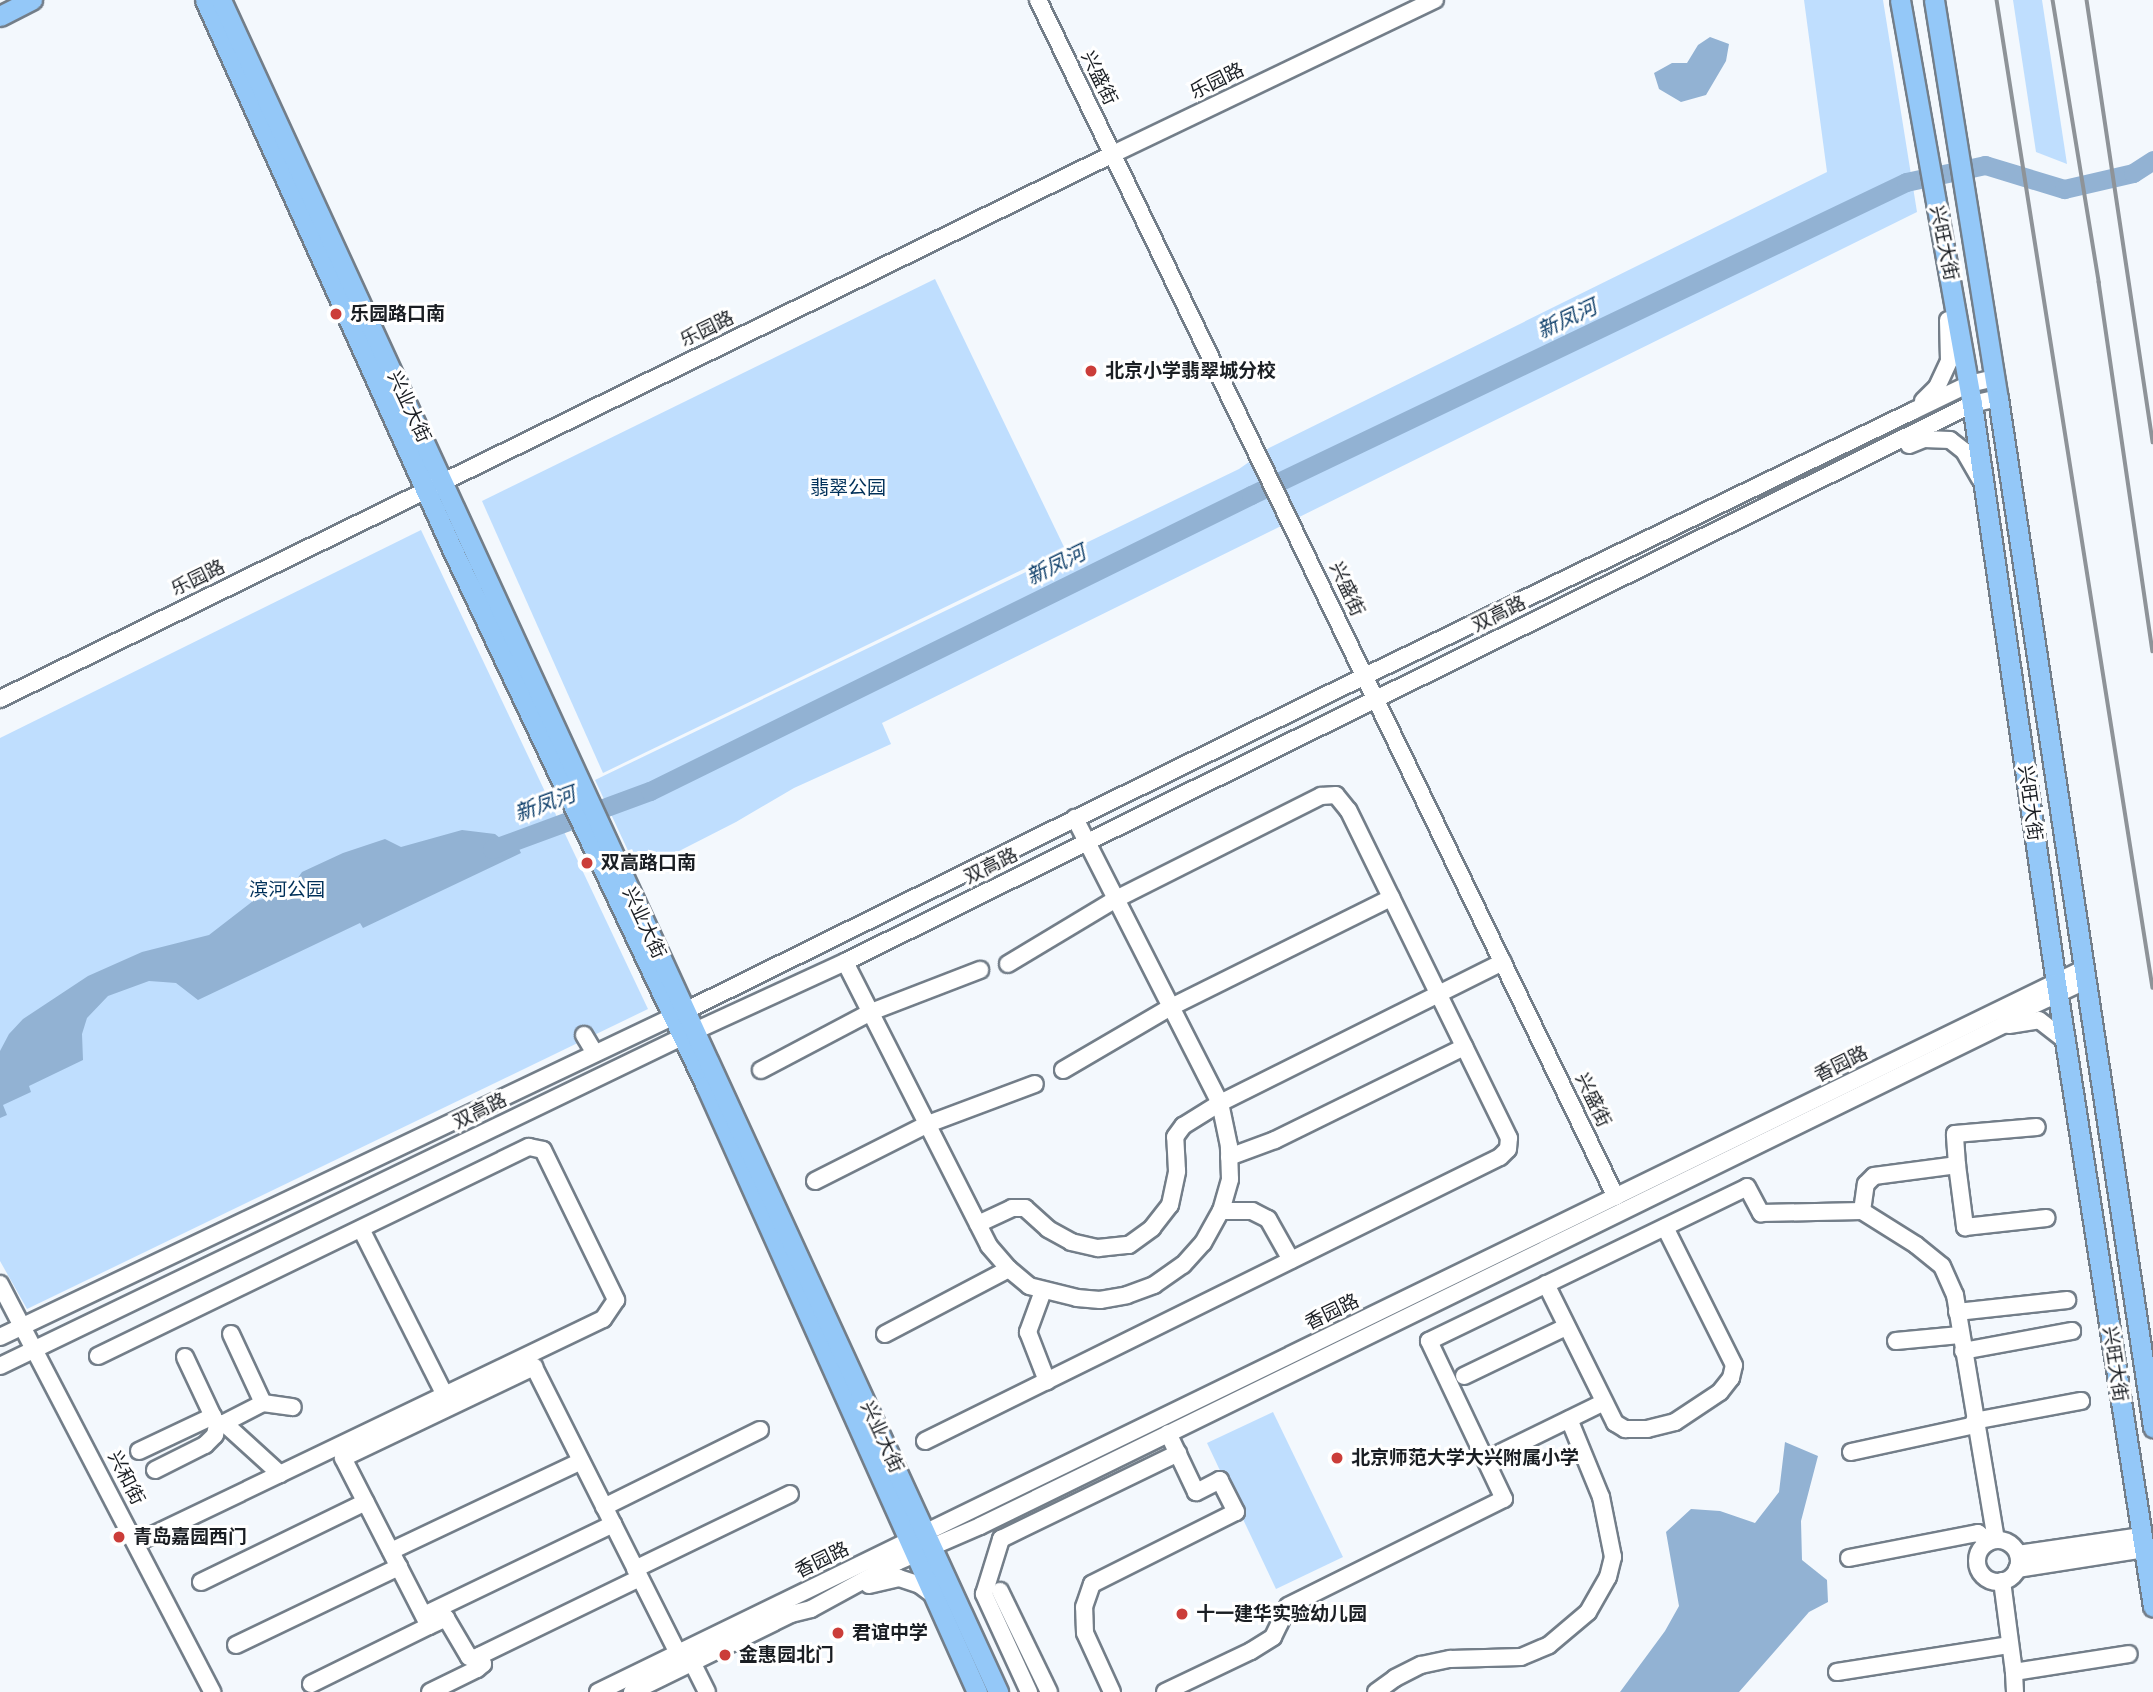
<!DOCTYPE html>
<html>
<head>
<meta charset="utf-8">
<style>
  body { margin:0 }
  #map { position:relative; width:2153px; height:1692px; overflow:hidden; background:#f3f8fd; font-family:"Archivo Narrow","Noto Sans SC",sans-serif }
  div>[style] { position:absolute }
  [style*='--x'] { left:calc(var(--x)*1px); top:calc(var(--y)*1px); width:calc(var(--w)*1px); rotate:calc(var(--a)*1deg) }
  .green>* { inset:0; background:#bfdefe }
  .water>* { inset:0; background:#92b2d3 }
  .river>* { height:19px; margin:-9.5px; padding:0 9.5px; transform-origin:9.5px; border-radius:9.5px; background:#92b2d3 }
  .roads { filter:drop-shadow(2px 0 #737e89) drop-shadow(-2px 0 #737e89) drop-shadow(0 2px #737e89) drop-shadow(0 -2px #737e89) }
  .minor>* { height:16px; margin:-8px; padding:0 8px; transform-origin:8px; border-radius:8px; background:#fff }
  .minor>.ring { margin:-8px; padding:0; box-sizing:content-box; background:none; border:16px solid #fff; border-radius:50% }
  .major>* { height:19px; margin:-9.5px; padding:0 9.5px; transform-origin:9.5px; border-radius:9.5px; background:#94c8f8 }
  .rail>* { height:3.5px; margin:-1.75px; padding:0 1.75px; transform-origin:1.75px; border-radius:1.75px; background:#8e9398 }
  .dots>* { width:19px; height:19px; translate:-50% -50%; box-sizing:border-box; border:4px solid #fff; border-radius:50% }
  span { translate:-50% -50%; white-space:nowrap; text-align:center; line-height:1.15; -webkit-text-stroke:6px #fff; paint-order:stroke }
  .street-label { font-size:19px; color:#1a1e23 }
  .poi-label { font-size:19px; color:#1a1e23; font-weight:700 }
  .left { translate:0 -50%; text-align:left }
  .park-label { font-size:19px; color:#003059 }
  .water-label { font-size:21px; color:#10406b; font-style:italic }
</style>
</head>
<body>
<div id="map">
  <div class="green">
    <i style="clip-path:polygon(1804px 0,1883px 0,1917px 212px,882px 723px,891px 744px,794px 788px,736px 822px,638px 872px,595px 780px,1239px 469px,1269px 448px,1827px 172px)"></i>
    <i style="clip-path:polygon(2013px 0,2042px 0,2067px 164px,2036px 152px)"></i>
    <i style="clip-path:polygon(935px 279px,1065px 549px,603px 773px,482px 501px)"></i>
    <i style="clip-path:polygon(421px 530px,648px 1009px,27px 1309px,0 1261px,0 738px)"></i>
    <i style="clip-path:polygon(1273px 1412px,1343px 1557px,1276px 1589px,1207px 1443px)"></i>
  </div>
  <div class="water">
    <i style="clip-path:polygon(1710px 37px,1729px 44px,1726px 61px,1706px 95px,1681px 102px,1659px 89px,1654px 73px,1672px 63px,1687px 63px,1698px 45px)"></i>
    <i style="clip-path:polygon(462px 830px,495px 834px,505px 842px,514px 838px,521px 853px,363px 928px,360px 923px,198px 1000px,176px 983px,163px 982px,149px 981px,108px 996px,87px 1018px,82px 1034px,83px 1060px,29px 1086px,31px 1092px,3px 1105px,7px 1115px,0 1118px,0 1051px,9px 1034px,23px 1019px,88px 976px,142px 952px,209px 935px,253px 901px,286px 895px,302px 872px,343px 853px,385px 839px,401px 847px)"></i>
    <i style="clip-path:polygon(1785px 1442px,1818px 1456px,1801px 1521px,1802px 1560px,1827px 1580px,1828px 1602px,1809px 1612px,1739px 1692px,1620px 1692px,1665px 1631px,1679px 1606px,1666px 1532px,1691px 1509px,1720px 1511px,1755px 1523px,1779px 1492px)"></i>
  </div>
  <div class="river">
    <i style="--x:492;--y:849;--w:168;--a:-20.2"></i>
    <i style="--x:650;--y:791;--w:670;--a:-26.22"></i>
    <i style="--x:1251;--y:495;--w:726;--a:-25.54"></i>
    <i style="--x:1906;--y:182;--w:81;--a:-12.1"></i>
    <i style="--x:1985;--y:165;--w:83;--a:16.9"></i>
    <i style="--x:2064;--y:189;--w:71;--a:-13.1"></i>
    <i style="--x:2133;--y:173;--w:24;--a:-33"></i>
  </div>
  <div class="roads">
    <div class="minor">
      <i style="--x:1038;--y:0;--w:1329;--a:64.23"></i>
      <i style="--x:1923;--y:401;--w:20;--a:-45"></i>
      <i style="--x:1937;--y:387;--w:29;--a:-65"></i>
      <i style="--x:1949;--y:361;--w:41;--a:-91.4"></i>
      <i style="--x:1909;--y:445;--w:16;--a:-22"></i>
      <i style="--x:1924;--y:439;--w:26;--a:2"></i>
      <i style="--x:1950;--y:440;--w:18;--a:38"></i>
      <i style="--x:1964;--y:451;--w:32;--a:60"></i>
      <i style="--x:0;--y:699;--w:1239;--a:-26.09"></i>
      <i style="--x:1113;--y:154;--w:357;--a:-25.6"></i>
      <i style="--x:845;--y:962;--w:318;--a:63.1"></i>
      <i style="--x:989;--y:1246;--w:30;--a:49"></i>
      <i style="--x:1009;--y:1269;--w:26;--a:40"></i>
      <i style="--x:1029;--y:1286;--w:49;--a:14"></i>
      <i style="--x:1077;--y:1298;--w:23;--a:5"></i>
      <i style="--x:1100;--y:1300;--w:27;--a:-10"></i>
      <i style="--x:1127;--y:1295;--w:29;--a:-20"></i>
      <i style="--x:1154;--y:1285;--w:35;--a:-35"></i>
      <i style="--x:1183;--y:1265;--w:30;--a:-48"></i>
      <i style="--x:1203;--y:1243;--w:37;--a:-61"></i>
      <i style="--x:1221;--y:1211;--w:33;--a:-74"></i>
      <i style="--x:1230;--y:1179;--w:33;--a:-92"></i>
      <i style="--x:1229;--y:1146;--w:44;--a:-101.8"></i>
      <i style="--x:1220;--y:1103;--w:320;--a:-117"></i>
      <i style="--x:2009;--y:1025;--w:30;--a:-9"></i>
      <i style="--x:2039;--y:1020;--w:33;--a:38"></i>
      <i style="--x:584;--y:1035;--w:21;--a:59"></i>
      <i style="--x:761;--y:1070;--w:124;--a:-27.8"></i>
      <i style="--x:871;--y:1012;--w:117;--a:-21.1"></i>
      <i style="--x:1063;--y:1070;--w:125;--a:-30.3"></i>
      <i style="--x:1171;--y:1007;--w:246;--a:-26.4"></i>
      <i style="--x:1229;--y:1157;--w:49;--a:-20.3"></i>
      <i style="--x:1275;--y:1140;--w:211;--a:-26.2"></i>
      <i style="--x:1957;--y:1165;--w:63;--a:82.6"></i>
      <i style="--x:1965;--y:1227;--w:82;--a:-6.3"></i>
      <i style="--x:815;--y:1181;--w:127;--a:-26.8"></i>
      <i style="--x:928;--y:1124;--w:114;--a:-20.5"></i>
      <i style="--x:1221;--y:1211;--w:31;--a:0"></i>
      <i style="--x:1252;--y:1211;--w:18;--a:27"></i>
      <i style="--x:1268;--y:1219;--w:47;--a:60.7"></i>
      <i style="--x:1862;--y:1211;--w:27;--a:-82"></i>
      <i style="--x:1866;--y:1184;--w:11;--a:-45"></i>
      <i style="--x:1874;--y:1176;--w:84;--a:-7.5"></i>
      <i style="--x:1957;--y:1165;--w:31;--a:-94"></i>
      <i style="--x:1955;--y:1134;--w:82;--a:-4.9"></i>
      <i style="--x:978;--y:1224;--w:38;--a:-25"></i>
      <i style="--x:1012;--y:1208;--w:13;--a:0"></i>
      <i style="--x:1025;--y:1208;--w:31;--a:42"></i>
      <i style="--x:1048;--y:1229;--w:26;--a:29"></i>
      <i style="--x:1071;--y:1242;--w:28;--a:13"></i>
      <i style="--x:1098;--y:1248;--w:31;--a:-6"></i>
      <i style="--x:1129;--y:1245;--w:29;--a:-36"></i>
      <i style="--x:1152;--y:1228;--w:29;--a:-52"></i>
      <i style="--x:1170;--y:1205;--w:35;--a:-78"></i>
      <i style="--x:1177;--y:1171;--w:34;--a:-93"></i>
      <i style="--x:1175;--y:1137;--w:14;--a:-54"></i>
      <i style="--x:1183;--y:1126;--w:44;--a:-31.9"></i>
      <i style="--x:1220;--y:1103;--w:316;--a:-26.5"></i>
      <i style="--x:361;--y:1229;--w:186;--a:63.2"></i>
      <i style="--x:0;--y:1284;--w:460;--a:62.5"></i>
      <i style="--x:1546;--y:1284;--w:155;--a:63.6"></i>
      <i style="--x:1615;--y:1423;--w:12;--a:31"></i>
      <i style="--x:1625;--y:1429;--w:22;--a:0"></i>
      <i style="--x:1647;--y:1429;--w:29;--a:-14"></i>
      <i style="--x:1675;--y:1422;--w:54;--a:-33.7"></i>
      <i style="--x:1720;--y:1392;--w:18;--a:-52"></i>
      <i style="--x:1731;--y:1378;--w:13;--a:-77"></i>
      <i style="--x:1734;--y:1365;--w:154;--a:-116.6"></i>
      <i style="--x:1043;--y:1291;--w:44;--a:110.1"></i>
      <i style="--x:1028;--y:1332;--w:53;--a:68.8"></i>
      <i style="--x:1957;--y:1312;--w:111;--a:-6.2"></i>
      <i style="--x:231;--y:1334;--w:76;--a:65.1"></i>
      <i style="--x:263;--y:1403;--w:44;--a:152.9"></i>
      <i style="--x:224;--y:1423;--w:76;--a:42.3"></i>
      <i style="--x:885;--y:1334;--w:140;--a:-27.7"></i>
      <i style="--x:0;--y:1337;--w:759;--a:-25.45"></i>
      <i style="--x:685;--y:1011;--w:758;--a:-26.23"></i>
      <i style="--x:1365;--y:676;--w:609;--a:-25.81"></i>
      <i style="--x:1913;--y:411;--w:62;--a:-25.7"></i>
      <i style="--x:1969;--y:384;--w:26;--a:-13"></i>
      <i style="--x:1896;--y:1341;--w:64;--a:-5.4"></i>
      <i style="--x:1963;--y:1351;--w:111;--a:-10.4"></i>
      <i style="--x:98;--y:1356;--w:479;--a:-25.9"></i>
      <i style="--x:529;--y:1147;--w:14;--a:12"></i>
      <i style="--x:543;--y:1150;--w:167;--a:64"></i>
      <i style="--x:616;--y:1300;--w:23;--a:124"></i>
      <i style="--x:603;--y:1319;--w:518;--a:154.37"></i>
      <i style="--x:185;--y:1357;--w:75;--a:64.8"></i>
      <i style="--x:217;--y:1425;--w:7;--a:-16"></i>
      <i style="--x:0;--y:1366;--w:757;--a:-25.75"></i>
      <i style="--x:682;--y:1037;--w:179;--a:-24.7"></i>
      <i style="--x:845;--y:962;--w:1258;--a:-26.34"></i>
      <i style="--x:1972;--y:404;--w:27;--a:-13"></i>
      <i style="--x:1464;--y:1376;--w:113;--a:-25.7"></i>
      <i style="--x:263;--y:1403;--w:30;--a:8"></i>
      <i style="--x:1974;--y:1421;--w:109;--a:-10.6"></i>
      <i style="--x:925;--y:1441;--w:641;--a:-26.29"></i>
      <i style="--x:1500;--y:1157;--w:11;--a:-45"></i>
      <i style="--x:1508;--y:1149;--w:11;--a:-85"></i>
      <i style="--x:1509;--y:1138;--w:365;--a:-116.1"></i>
      <i style="--x:1348;--y:810;--w:19;--a:-129"></i>
      <i style="--x:1336;--y:795;--w:15;--a:176"></i>
      <i style="--x:1321;--y:796;--w:229;--a:153.3"></i>
      <i style="--x:1116;--y:899;--w:126;--a:149"></i>
      <i style="--x:139;--y:1451;--w:82;--a:-25.3"></i>
      <i style="--x:1851;--y:1452;--w:127;--a:-12.3"></i>
      <i style="--x:1498;--y:1454;--w:118;--a:-26.1"></i>
      <i style="--x:155;--y:1470;--w:56;--a:-26.6"></i>
      <i style="--x:205;--y:1445;--w:14;--a:-45"></i>
      <i style="--x:215;--y:1435;--w:10;--a:-79"></i>
      <i style="--x:604;--y:1507;--w:174;--a:-26.3"></i>
      <i class="ring" style="left:1977px;top:1540px;width:26px;height:26px"></i>
      <i style="--x:391;--y:1551;--w:210;--a:-25.3"></i>
      <i style="--x:2018;--y:1554;--w:125;--a:-8.3"></i>
      <i style="--x:1849;--y:1558;--w:131;--a:-11"></i>
      <i style="--x:1978;--y:1533;--w:14;--a:39"></i>
      <i style="--x:635;--y:1569;--w:172;--a:-25.8"></i>
      <i style="--x:2017;--y:1569;--w:129;--a:-8.9"></i>
      <i style="--x:2002;--y:1581;--w:92;--a:82.5"></i>
      <i style="--x:201;--y:1582;--w:183;--a:-25.9"></i>
      <i style="--x:869;--y:1585;--w:31;--a:-13"></i>
      <i style="--x:899;--y:1578;--w:22;--a:18"></i>
      <i style="--x:920;--y:1585;--w:15;--a:37"></i>
      <i style="--x:1000;--y:1591;--w:112;--a:64.1"></i>
      <i style="--x:424;--y:1615;--w:210;--a:-25.7"></i>
      <i style="--x:429;--y:1626;--w:19;--a:-25"></i>
      <i style="--x:446;--y:1618;--w:45;--a:59.5"></i>
      <i style="--x:469;--y:1657;--w:6;--a:9"></i>
      <i style="--x:475;--y:1658;--w:183;--a:-25.9"></i>
      <i style="--x:236;--y:1645;--w:181;--a:-25.6"></i>
      <i style="--x:688;--y:1654;--w:42;--a:63.4"></i>
      <i style="--x:1837;--y:1672;--w:175;--a:-8.9"></i>
      <i style="--x:311;--y:1684;--w:131;--a:-26.2"></i>
      <i style="--x:429;--y:1626;--w:189;--a:-117.1"></i>
      <i style="--x:343;--y:1458;--w:212;--a:-25.5"></i>
      <i style="--x:534;--y:1367;--w:320;--a:63.3"></i>
      <i style="--x:430;--y:1692;--w:52;--a:-26.1"></i>
      <i style="--x:477;--y:1669;--w:8;--a:-40"></i>
      <i style="--x:483;--y:1664;--w:9;--a:-111"></i>
      <i style="--x:598;--y:1692;--w:1652;--a:-25.96"></i>
      <i style="--x:632;--y:1692;--w:177;--a:-26.1"></i>
      <i style="--x:791;--y:1614;--w:21;--a:-14"></i>
      <i style="--x:811;--y:1609;--w:98;--a:-28.7"></i>
      <i style="--x:897;--y:1562;--w:90;--a:-23.4"></i>
      <i style="--x:980;--y:1526;--w:1139;--a:-26.09"></i>
      <i style="--x:2003;--y:1025;--w:21;--a:-39"></i>
      <i style="--x:2019;--y:1012;--w:73;--a:-25.2"></i>
      <i style="--x:1029;--y:1692;--w:108;--a:-114.7"></i>
      <i style="--x:984;--y:1594;--w:58;--a:-72.8"></i>
      <i style="--x:1001;--y:1539;--w:197;--a:-25.9"></i>
      <i style="--x:1112;--y:1692;--w:65;--a:-114.6"></i>
      <i style="--x:1085;--y:1633;--w:26;--a:-92"></i>
      <i style="--x:1084;--y:1607;--w:24;--a:-71"></i>
      <i style="--x:1092;--y:1584;--w:161;--a:-26.6"></i>
      <i style="--x:1236;--y:1512;--w:36;--a:-117"></i>
      <i style="--x:1220;--y:1480;--w:27;--a:153"></i>
      <i style="--x:1196;--y:1492;--w:65;--a:-115.4"></i>
      <i style="--x:1165;--y:1692;--w:95;--a:-25.5"></i>
      <i style="--x:1251;--y:1651;--w:26;--a:-32"></i>
      <i style="--x:1273;--y:1637;--w:34;--a:-64"></i>
      <i style="--x:1288;--y:1606;--w:241;--a:-26.4"></i>
      <i style="--x:1504;--y:1499;--w:175;--a:-115.4"></i>
      <i style="--x:1429;--y:1341;--w:353;--a:-25.8"></i>
      <i style="--x:1747;--y:1187;--w:30;--a:62"></i>
      <i style="--x:1761;--y:1213;--w:101;--a:-1.1"></i>
      <i style="--x:1862;--y:1211;--w:64;--a:32.2"></i>
      <i style="--x:1916;--y:1245;--w:33;--a:39"></i>
      <i style="--x:1942;--y:1266;--w:32;--a:66"></i>
      <i style="--x:1955;--y:1295;--w:248;--a:80.5"></i>
      <i style="--x:1376;--y:1692;--w:24;--a:-36"></i>
      <i style="--x:1395;--y:1678;--w:29;--a:-27"></i>
      <i style="--x:1421;--y:1665;--w:30;--a:-12"></i>
      <i style="--x:1450;--y:1659;--w:71;--a:-1.6"></i>
      <i style="--x:1521;--y:1657;--w:30;--a:-23"></i>
      <i style="--x:1549;--y:1645;--w:51;--a:-40.2"></i>
      <i style="--x:1588;--y:1612;--w:40;--a:-60.3"></i>
      <i style="--x:1608;--y:1577;--w:21;--a:-76"></i>
      <i style="--x:1613;--y:1557;--w:61;--a:-101.3"></i>
      <i style="--x:1601;--y:1497;--w:84;--a:-112.3"></i>
      <i style="--x:2015;--y:1692;--w:20;--a:-93"></i>
      <i style="--x:2014;--y:1672;--w:116;--a:-8.9"></i>
    </div>
    <div class="major">
      <i style="--x:205;--y:0;--w:604;--a:65.77"></i>
      <i style="--x:453;--y:551;--w:592;--a:64.69"></i>
      <i style="--x:706;--y:1086;--w:664;--a:65.91"></i>
      <i style="--x:221;--y:0;--w:1862;--a:65.33"></i>
      <i style="--x:1900;--y:0;--w:410;--a:79.9"></i>
      <i style="--x:1972;--y:404;--w:585;--a:81.75"></i>
      <i style="--x:2056;--y:983;--w:631;--a:81.16"></i>
      <i style="--x:1934;--y:0;--w:403;--a:80.9"></i>
      <i style="--x:1998;--y:398;--w:1041;--a:81.43"></i>
      <i style="--x:0;--y:16;--w:36;--a:-27"></i>
    </div>
  </div>
  <div class="rail">
    <i style="--x:1997;--y:0;--w:1000;--a:81.03"></i>
    <i style="--x:2053;--y:0;--w:286;--a:80.7"></i>
    <i style="--x:2099;--y:282;--w:373;--a:81.7"></i>
    <i style="--x:2087;--y:0;--w:447;--a:81.5"></i>
  </div>
  <div class="dots">
    <i style="left:336px;top:314px;background:#cb3d39"></i>
    <i style="left:1091px;top:371px;background:#cb3d39"></i>
    <i style="left:587px;top:863px;background:#cb3d39"></i>
    <i style="left:1337px;top:1458px;background:#cb3d39"></i>
    <i style="left:119px;top:1537px;background:#cb3d39"></i>
    <i style="left:1182px;top:1614px;background:#cb3d39"></i>
    <i style="left:838px;top:1633px;background:#cb3d39"></i>
    <i style="left:725px;top:1655px;background:#cb3d39"></i>
  </div>
  <div class="street-label">
    <span style="left:1099px;top:78px;rotate:64deg">兴盛街</span>
    <span style="left:1217px;top:81px;rotate:-26deg">乐园路</span>
    <span style="left:1944px;top:243px;rotate:78deg">兴旺大街</span>
    <span style="left:707px;top:329px;rotate:-26deg">乐园路</span>
    <span style="left:409px;top:407px;rotate:65deg">兴业大街</span>
    <span style="left:198px;top:578px;rotate:-26deg">乐园路</span>
    <span style="left:1347px;top:589px;rotate:65deg">兴盛街</span>
    <span style="left:1499px;top:614px;rotate:-26deg">双高路</span>
    <span style="left:2030px;top:803px;rotate:82deg">兴旺大街</span>
    <span style="left:991px;top:866px;rotate:-26deg">双高路</span>
    <span style="left:644px;top:923px;rotate:65deg">兴业大街</span>
    <span style="left:1841px;top:1064px;rotate:-26deg">香园路</span>
    <span style="left:1593px;top:1100px;rotate:64deg">兴盛街</span>
    <span style="left:480px;top:1111px;rotate:-26deg">双高路</span>
    <span style="left:1332px;top:1312px;rotate:-26deg">香园路</span>
    <span style="left:2115px;top:1364px;rotate:81deg">兴旺大街</span>
    <span style="left:882px;top:1437px;rotate:65deg">兴业大街</span>
    <span style="left:126px;top:1478px;rotate:63deg">兴和街</span>
    <span style="left:822px;top:1560px;rotate:-26deg">香园路</span>
  </div>
  <div class="poi-label">
    <span class="left" style="left:350px;top:314px">乐园路口南</span>
    <span class="left" style="left:1105px;top:371px">北京小学翡翠城分校</span>
    <span class="left" style="left:601px;top:863px">双高路口南</span>
    <span class="left" style="left:1351px;top:1458px">北京师范大学大兴附属小学</span>
    <span class="left" style="left:133px;top:1537px">青岛嘉园西门</span>
    <span class="left" style="left:1196px;top:1614px">十一建华实验幼儿园</span>
    <span class="left" style="left:852px;top:1633px">君谊中学</span>
    <span class="left" style="left:739px;top:1655px">金惠园北门</span>
  </div>
  <div class="park-label">
    <span style="left:848px;top:488px">翡翠公园</span>
    <span style="left:287px;top:890px">滨河公园</span>
  </div>
  <div class="water-label">
    <span style="left:1567px;top:319px;rotate:-25deg">新凤河</span>
    <span style="left:1056px;top:565px;rotate:-26deg">新凤河</span>
    <span style="left:545px;top:804px;rotate:-20deg">新凤河</span>
  </div>
</div>
</body>
</html>
